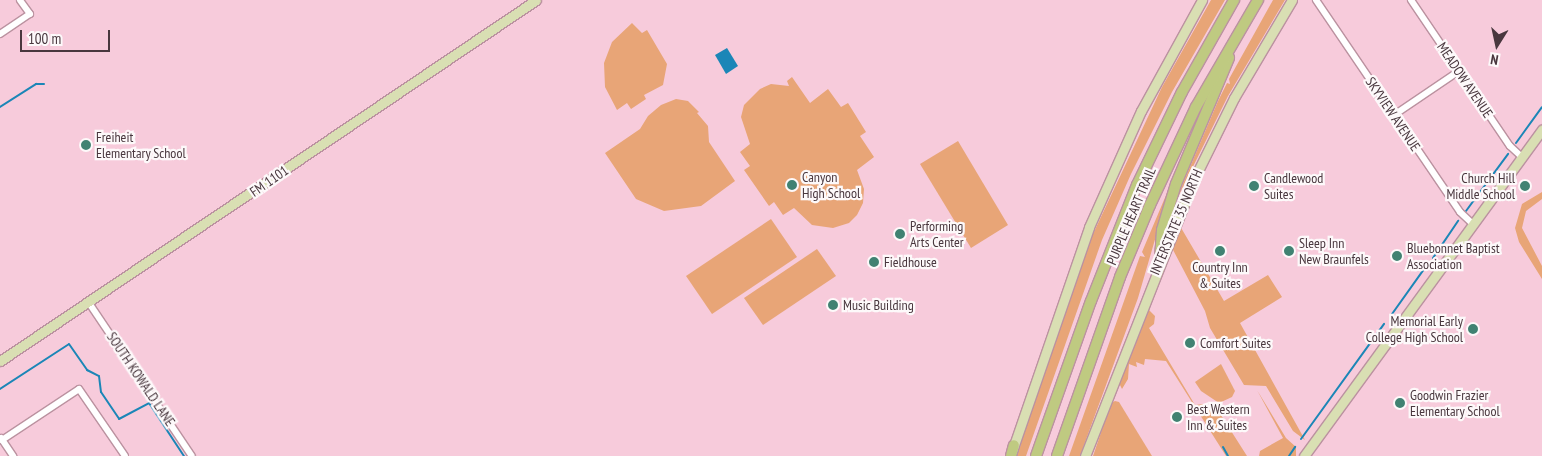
<!DOCTYPE html>
<html>
<head>
<meta charset="utf-8">
<style>
  body { margin:0 }
  #map { position:relative; width:1542px; height:456px; overflow:hidden; background:#f7cbdb; font-family:"PT Sans Narrow",sans-serif }
  div>[style] { position:absolute }
  [style*='--x'] { left:calc(var(--x)*1px); top:calc(var(--y)*1px); width:calc(var(--w)*1px); rotate:calc(var(--a)*1deg) }
  .green>* { inset:0; background:#e8a577 }
  .water>* { inset:0; background:#1b86b7 }
  .stream>* { height:2px; margin:-1px; padding:0 1px; transform-origin:1px; border-radius:1px; background:#1b86b7 }
  .roads { filter:drop-shadow(1px 0 #bb92a0) drop-shadow(-1px 0 #bb92a0) drop-shadow(0 1px #bb92a0) drop-shadow(0 -1px #bb92a0) }
  .minor>* { height:6px; margin:-3px; padding:0 3px; transform-origin:3px; border-radius:3px; background:#fff }
  .major>* { height:9px; margin:-4.5px; padding:0 4.5px; transform-origin:4.5px; border-radius:4.5px; background:#d9dfb3 }
  .highway>* { height:10px; margin:-5px; padding:0 5px; transform-origin:5px; border-radius:5px; background:#bfca81 }
  .dots>* { width:14px; height:14px; translate:-50% -50%; box-sizing:border-box; border:2px solid #fdf9fa; border-radius:50% }
  span { translate:-50% -50%; white-space:nowrap; text-align:center; line-height:1.15; -webkit-text-stroke:4.5px #fdf9fa; paint-order:stroke }
  .street-label { font-size:14px; color:#49373e }
  .poi-label { font-size:14px; color:#49373e }
  .left { translate:0 -50%; text-align:left }
  .right { translate:-100% -50%; text-align:right }
  .north { position:absolute; left:1472px; top:20px; width:50px; height:50px; -webkit-text-stroke:4px #fdf9fa; paint-order:stroke; rotate:190deg; font-size:14px; font-weight:700; line-height:20px; text-align:center; color:#49373e }
  .north::after { content:''; display:block; margin:auto; width:18px; height:22px; background:#49373e; clip-path:polygon(50% 0,100% 100%,50% 72%,0 100%) }
  .scale { position:absolute; left:20px; top:30px; width:90px; height:22px; box-sizing:border-box; border:2px solid #49373e; border-top:0; padding-left:6px; font-size:15px; line-height:18px; white-space:nowrap; color:#49373e; -webkit-text-stroke:4px #fdf9fa; paint-order:stroke }
</style>
</head>
<body>
<div id="map">
  <div class="green">
    <i style="clip-path:polygon(1211px 0,1225px 0,1172px 92px,1131px 174px,1102px 240px,1026px 456px,1017px 456px,1062px 316px,1092px 236px,1162px 87px)"></i>
    <i style="clip-path:polygon(1273px 0,1285px 0,1228px 96px,1173px 207px,1218px 101px,1227px 83px,1230px 84px,1229px 79px)"></i>
    <i style="clip-path:polygon(632px 23px,642px 33px,647px 30px,667px 64px,663px 85px,644px 95px,646px 99px,631px 109px,627px 103px,617px 110px,605px 87px,604px 63px,612px 42px)"></i>
    <i style="clip-path:polygon(792px 77px,810px 103px,828px 89px,841px 107px,848px 103px,866px 132px,860px 136px,874px 157px,857px 170px,864px 189px,863px 203px,857px 215px,849px 223px,833px 228px,812px 225px,794px 208px,783px 215px,774px 202px,769px 206px,744px 170px,750px 166px,740px 152px,750px 144px,741px 117px,744px 105px,760px 89px,771px 84px,789px 86px,787px 81px)"></i>
    <i style="clip-path:polygon(676px 99px,688px 101px,699px 112px,697px 113px,708px 126px,709px 142px,735px 181px,701px 206px,664px 211px,636px 199px,605px 153px,640px 129px,648px 116px,661px 105px)"></i>
    <i style="clip-path:polygon(958px 141px,1008px 225px,971px 248px,920px 164px)"></i>
    <i style="clip-path:polygon(1172px 181px,1138px 298px,1080px 456px,1069px 456px,1140px 256px,1145px 257px,1142px 252px)"></i>
    <i style="clip-path:polygon(1542px 192px,1542px 199px,1526px 211px,1522px 228px,1542px 266px,1542px 279px,1519px 242px,1515px 228px,1522px 204px)"></i>
    <i style="clip-path:polygon(771px 219px,797px 257px,712px 314px,686px 276px)"></i>
    <i style="clip-path:polygon(1180px 226px,1224px 301px,1268px 275px,1282px 297px,1240px 323px,1305px 440px,1293px 431px,1266px 386px,1244px 385px,1210px 328px,1205px 311px,1171px 246px)"></i>
    <i style="clip-path:polygon(817px 249px,836px 276px,763px 325px,744px 298px)"></i>
    <i style="clip-path:polygon(1149px 310px,1155px 316px,1154px 324px,1149px 328px,1195px 405px,1204px 404px,1210px 410px,1219px 412px,1247px 456px,1226px 456px,1166px 361px,1145px 359px,1144px 365px,1136px 362px,1137px 367px,1129px 364px,1128px 379px,1122px 389px,1118px 381px,1144px 311px)"></i>
    <i style="clip-path:polygon(1221px 364px,1235px 391px,1232px 397px,1219px 403px,1201px 391px,1195px 382px)"></i>
    <i style="clip-path:polygon(1257px 390px,1286px 438px,1296px 447px,1296px 456px,1259px 456px,1260px 451px,1283px 438px)"></i>
    <i style="clip-path:polygon(1115px 401px,1119px 402px,1152px 456px,1093px 456px,1111px 403px)"></i>
  </div>
  <div class="water">
    <i style="clip-path:polygon(727px 48px,738px 66px,726px 74px,715px 55px)"></i>
  </div>
  <div class="stream">
    <i style="--x:0;--y:107;--w:43;--a:-32.6"></i>
    <i style="--x:36;--y:84;--w:8;--a:0"></i>
    <i style="--x:1516;--y:143;--w:44;--a:-54.2"></i>
    <i style="--x:1466;--y:211;--w:71;--a:-53.6"></i>
    <i style="--x:1433;--y:258;--w:45;--a:-56"></i>
    <i style="--x:1392;--y:314;--w:60;--a:-54.5"></i>
    <i style="--x:0;--y:389;--w:82;--a:-33.1"></i>
    <i style="--x:69;--y:344;--w:32;--a:55"></i>
    <i style="--x:87;--y:370;--w:13;--a:27"></i>
    <i style="--x:99;--y:376;--w:16;--a:83"></i>
    <i style="--x:101;--y:392;--w:32;--a:56"></i>
    <i style="--x:119;--y:419;--w:34;--a:-28"></i>
    <i style="--x:149;--y:403;--w:64;--a:56.6"></i>
    <i style="--x:1301;--y:439;--w:142;--a:-54.2"></i>
    <i style="--x:1223;--y:447;--w:10;--a:61"></i>
    <i style="--x:1289;--y:456;--w:11;--a:-56"></i>
  </div>
  <div class="roads">
    <div class="minor">
      <i style="--x:1316;--y:0;--w:256;--a:55.8"></i>
      <i style="--x:1460;--y:212;--w:19;--a:43"></i>
      <i style="--x:1411;--y:0;--w:176;--a:55.9"></i>
      <i style="--x:1510;--y:146;--w:16;--a:43"></i>
      <i style="--x:0;--y:34;--w:36;--a:-34"></i>
      <i style="--x:30;--y:14;--w:17;--a:-126"></i>
      <i style="--x:1394;--y:115;--w:78;--a:-34.1"></i>
      <i style="--x:89;--y:303;--w:184;--a:56.1"></i>
      <i style="--x:1;--y:438;--w:22;--a:56"></i>
      <i style="--x:2;--y:440;--w:92;--a:-33.5"></i>
      <i style="--x:79;--y:389;--w:81;--a:55.5"></i>
    </div>
    <div class="major">
      <i style="--x:0;--y:361;--w:646;--a:-33.96"></i>
      <i style="--x:1012;--y:451;--w:237;--a:-71"></i>
      <i style="--x:1089;--y:227;--w:127;--a:-65.9"></i>
      <i style="--x:1141;--y:111;--w:127;--a:-61.2"></i>
      <i style="--x:1085;--y:456;--w:298;--a:-68.5"></i>
      <i style="--x:1194;--y:179;--w:90;--a:-63.7"></i>
      <i style="--x:1234;--y:98;--w:114;--a:-59.4"></i>
      <i style="--x:1304;--y:456;--w:404;--a:-53.9"></i>
    </div>
    <div class="highway">
      <i style="--x:1160;--y:259;--w:29;--a:-86"></i>
      <i style="--x:1162;--y:230;--w:48;--a:-73.1"></i>
      <i style="--x:1176;--y:184;--w:137;--a:-67.2"></i>
      <i style="--x:1011;--y:456;--w:11;--a:-75"></i>
      <i style="--x:1036;--y:456;--w:164;--a:-70.5"></i>
      <i style="--x:1091;--y:301;--w:125;--a:-68.4"></i>
      <i style="--x:1137;--y:185;--w:103;--a:-64.2"></i>
      <i style="--x:1182;--y:92;--w:106;--a:-60.5"></i>
      <i style="--x:1057;--y:456;--w:190;--a:-70.6"></i>
      <i style="--x:1120;--y:277;--w:78;--a:-67.4"></i>
      <i style="--x:1150;--y:205;--w:108;--a:-64.9"></i>
      <i style="--x:1196;--y:107;--w:124;--a:-59.9"></i>
    </div>
  </div>
  <div class="dots">
    <i style="left:86px;top:145px;background:#418272"></i>
    <i style="left:792px;top:185px;background:#418272"></i>
    <i style="left:1254px;top:186px;background:#418272"></i>
    <i style="left:1525px;top:186px;background:#418272"></i>
    <i style="left:900px;top:234px;background:#418272"></i>
    <i style="left:1220px;top:251px;background:#418272"></i>
    <i style="left:1289px;top:251px;background:#418272"></i>
    <i style="left:1397px;top:256px;background:#418272"></i>
    <i style="left:874px;top:262px;background:#418272"></i>
    <i style="left:833px;top:305px;background:#418272"></i>
    <i style="left:1473px;top:329px;background:#418272"></i>
    <i style="left:1190px;top:343px;background:#418272"></i>
    <i style="left:1400px;top:403px;background:#418272"></i>
    <i style="left:1177px;top:417px;background:#418272"></i>
  </div>
  <div class="street-label">
    <span style="left:1465px;top:80px;rotate:56deg">MEADOW AVENUE</span>
    <span style="left:1393px;top:114px;rotate:56deg">SKYVIEW AVENUE</span>
    <span style="left:269px;top:181px;rotate:-35deg">FM 1101</span>
    <span style="left:1131px;top:216px;rotate:-67deg">PURPLE HEART TRAIL</span>
    <span style="left:1176px;top:222px;rotate:-67deg">INTERSTATE 35 NORTH</span>
    <span style="left:141px;top:379px;rotate:56deg">SOUTH KOWALD LANE</span>
  </div>
  <div class="poi-label">
    <span class="left" style="left:96px;top:145px">Freiheit<br>Elementary School</span>
    <span class="left" style="left:802px;top:185px">Canyon<br>High School</span>
    <span class="left" style="left:1264px;top:186px">Candlewood<br>Suites</span>
    <span class="right" style="left:1515px;top:186px">Church Hill<br>Middle School</span>
    <span class="left" style="left:910px;top:234px">Performing<br>Arts Center</span>
    <span class="left" style="left:1299px;top:251px">Sleep Inn<br>New Braunfels</span>
    <span class="left" style="left:1407px;top:256px">Bluebonnet Baptist<br>Association</span>
    <span class="left" style="left:884px;top:262px">Fieldhouse</span>
    <span style="left:1220px;top:275px">Country Inn<br>&amp; Suites</span>
    <span class="left" style="left:843px;top:305px">Music Building</span>
    <span class="right" style="left:1463px;top:329px">Memorial Early<br>College High School</span>
    <span class="left" style="left:1200px;top:343px">Comfort Suites</span>
    <span class="left" style="left:1410px;top:403px">Goodwin Frazier<br>Elementary School</span>
    <span class="left" style="left:1187px;top:417px">Best Western<br>Inn &amp; Suites</span>
  </div>
  <div class="north">N</div>
  <div class="scale">100 m</div>
</div>
</body>
</html>
